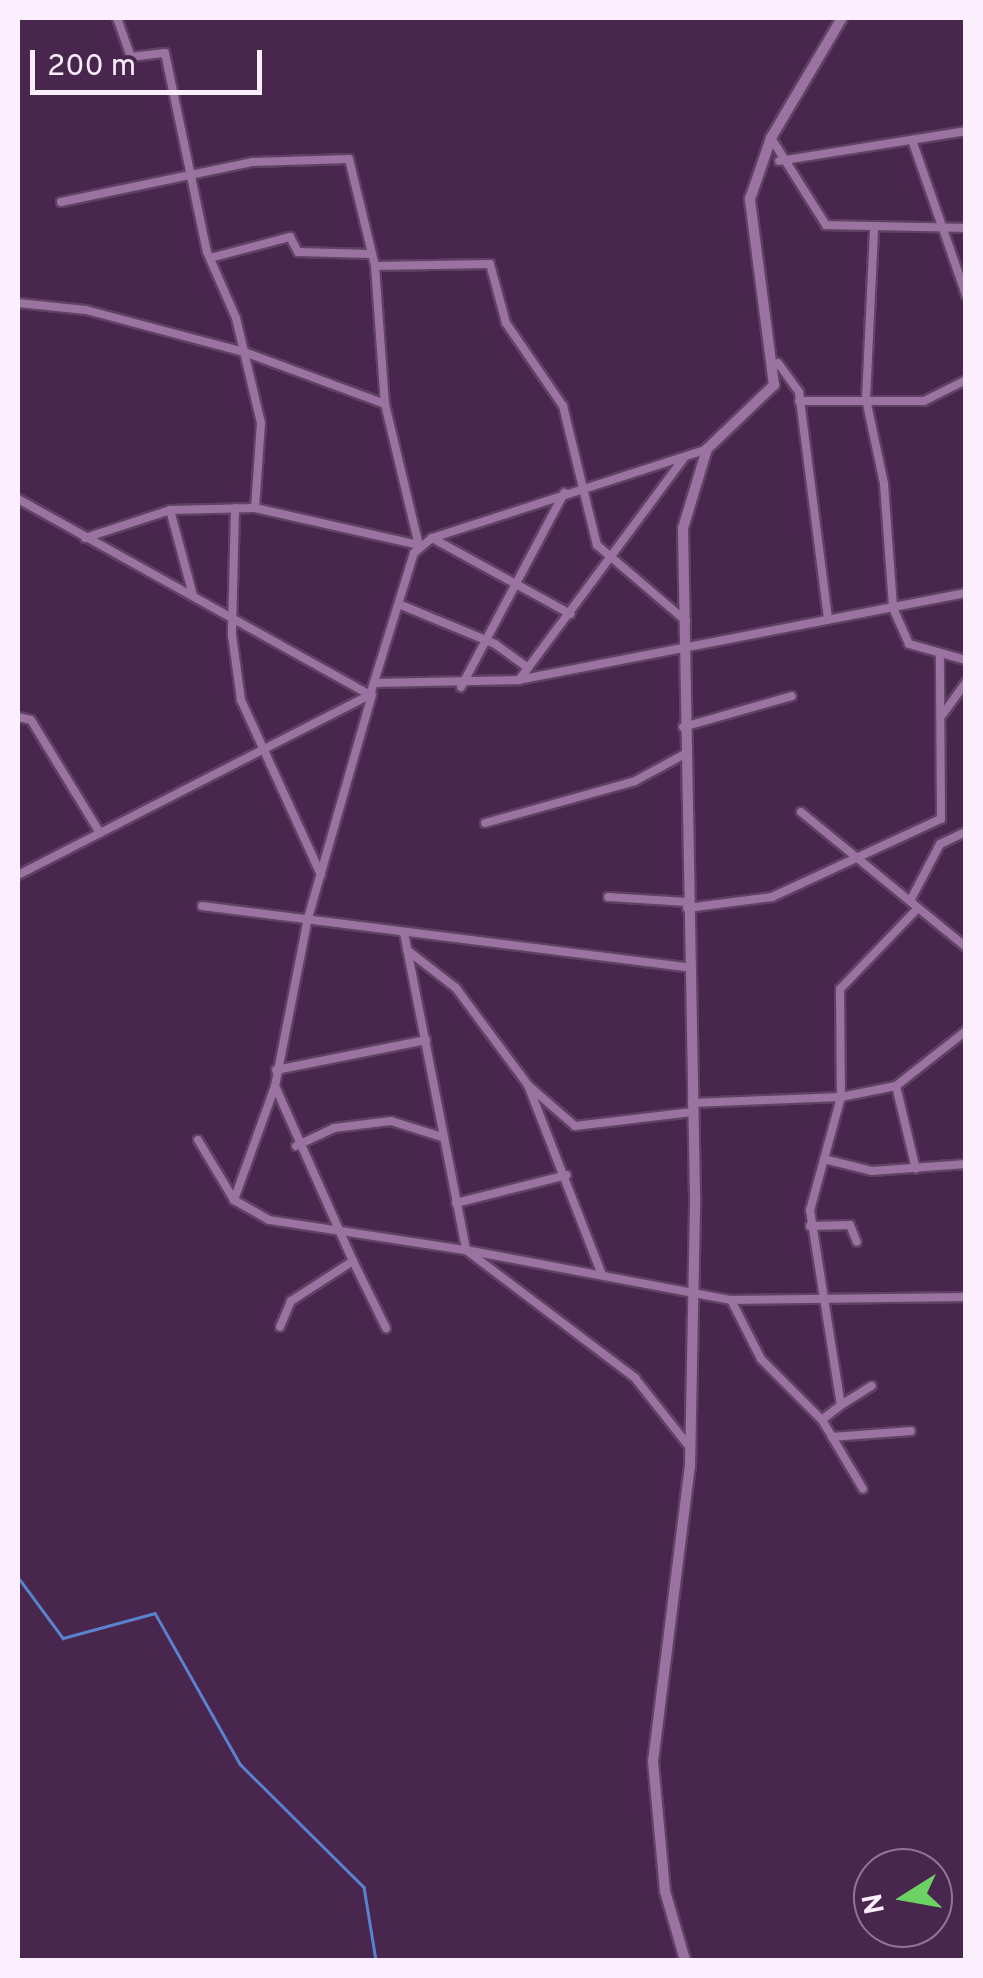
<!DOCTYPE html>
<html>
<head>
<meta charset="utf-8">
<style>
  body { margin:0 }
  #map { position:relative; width:983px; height:1978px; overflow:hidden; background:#49264e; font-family:Overpass,sans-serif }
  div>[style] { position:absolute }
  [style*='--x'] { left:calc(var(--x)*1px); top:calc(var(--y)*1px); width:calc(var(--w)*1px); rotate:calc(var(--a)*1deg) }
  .stream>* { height:2.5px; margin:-1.25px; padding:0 1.25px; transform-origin:1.25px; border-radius:1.25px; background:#5982cf }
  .roads { filter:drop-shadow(2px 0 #5f4263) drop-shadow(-2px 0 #5f4263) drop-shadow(0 2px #5f4263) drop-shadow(0 -2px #5f4263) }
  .minor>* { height:8px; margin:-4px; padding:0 4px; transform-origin:4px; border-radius:4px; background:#9a73a0 }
  .tertiary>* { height:10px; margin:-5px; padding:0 5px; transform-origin:5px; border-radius:5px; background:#9a73a0 }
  span { translate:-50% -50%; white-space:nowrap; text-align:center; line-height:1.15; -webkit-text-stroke:10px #49264e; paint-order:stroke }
  .frame { position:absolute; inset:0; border:20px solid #fbeefd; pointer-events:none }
  .north { position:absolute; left:853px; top:1848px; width:100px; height:100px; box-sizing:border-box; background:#49264e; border:2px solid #907694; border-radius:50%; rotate:259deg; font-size:28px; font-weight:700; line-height:40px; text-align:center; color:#fbeefd }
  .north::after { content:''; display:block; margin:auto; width:35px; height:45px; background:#6cd362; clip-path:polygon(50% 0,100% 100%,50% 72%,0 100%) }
  .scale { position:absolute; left:30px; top:50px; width:232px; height:45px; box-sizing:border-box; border:5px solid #fbeefd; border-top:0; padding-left:12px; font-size:30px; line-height:35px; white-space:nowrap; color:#fbeefd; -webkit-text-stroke:8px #49264e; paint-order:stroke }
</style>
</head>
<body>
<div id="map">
  <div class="stream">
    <i style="--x:18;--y:1577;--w:76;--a:53.6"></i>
    <i style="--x:63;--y:1638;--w:95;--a:-15.2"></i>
    <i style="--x:155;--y:1613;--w:173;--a:60.6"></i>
    <i style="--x:240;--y:1764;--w:175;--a:44.8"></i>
    <i style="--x:364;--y:1887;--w:74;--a:80.7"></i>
  </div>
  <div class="roads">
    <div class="minor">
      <i style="--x:117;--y:18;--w:41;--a:70.3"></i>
      <i style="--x:131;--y:57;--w:34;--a:-7"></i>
      <i style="--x:165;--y:53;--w:203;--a:78.1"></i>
      <i style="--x:207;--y:252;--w:72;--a:66.3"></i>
      <i style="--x:236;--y:318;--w:108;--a:76.6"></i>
      <i style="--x:261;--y:423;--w:85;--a:94"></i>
      <i style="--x:771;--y:138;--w:103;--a:57.7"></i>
      <i style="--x:826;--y:225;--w:140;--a:1.2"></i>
      <i style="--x:912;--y:140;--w:164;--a:70.8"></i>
      <i style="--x:779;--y:161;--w:189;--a:-9.1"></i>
      <i style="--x:61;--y:202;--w:196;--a:-11.8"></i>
      <i style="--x:253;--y:162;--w:96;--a:-1.8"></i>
      <i style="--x:349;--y:159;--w:110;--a:76.3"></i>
      <i style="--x:375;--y:266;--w:138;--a:85.9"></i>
      <i style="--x:385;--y:404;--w:146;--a:76.5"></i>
      <i style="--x:874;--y:230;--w:169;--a:92.7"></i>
      <i style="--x:866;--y:399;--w:87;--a:78"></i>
      <i style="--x:884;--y:484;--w:124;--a:85.8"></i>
      <i style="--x:893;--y:608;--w:39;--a:66"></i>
      <i style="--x:909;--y:644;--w:59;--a:15.7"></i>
      <i style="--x:210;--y:258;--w:83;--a:-14.7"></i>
      <i style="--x:290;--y:237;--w:17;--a:62"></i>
      <i style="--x:298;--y:252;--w:72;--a:1.6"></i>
      <i style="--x:375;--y:266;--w:115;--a:-1"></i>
      <i style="--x:490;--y:264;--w:61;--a:74.8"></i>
      <i style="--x:506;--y:323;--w:101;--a:55.5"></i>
      <i style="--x:563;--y:406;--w:143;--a:76.3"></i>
      <i style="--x:597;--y:545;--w:117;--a:40.5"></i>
      <i style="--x:18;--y:303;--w:68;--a:5.9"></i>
      <i style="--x:86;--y:310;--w:163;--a:14.9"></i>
      <i style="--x:244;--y:352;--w:150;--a:20.2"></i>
      <i style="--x:778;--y:363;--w:36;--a:54"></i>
      <i style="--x:799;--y:392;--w:229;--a:82.7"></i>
      <i style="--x:799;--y:401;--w:125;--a:0"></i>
      <i style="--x:924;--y:401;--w:47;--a:-26.6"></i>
      <i style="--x:18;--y:499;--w:403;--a:29.1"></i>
      <i style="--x:235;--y:508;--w:127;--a:91.4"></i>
      <i style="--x:232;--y:635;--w:66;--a:82.1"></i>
      <i style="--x:241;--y:700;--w:192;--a:65.4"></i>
      <i style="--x:170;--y:510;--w:88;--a:74.9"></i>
      <i style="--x:85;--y:538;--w:89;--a:-18.2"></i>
      <i style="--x:170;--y:510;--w:85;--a:-1.3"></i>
      <i style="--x:255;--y:508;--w:164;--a:12.7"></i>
      <i style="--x:432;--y:538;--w:158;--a:28.8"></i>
      <i style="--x:401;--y:605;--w:102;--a:22.5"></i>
      <i style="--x:495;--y:644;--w:41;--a:36"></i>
      <i style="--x:519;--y:680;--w:275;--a:-53.4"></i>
      <i style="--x:378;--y:683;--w:140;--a:-1.2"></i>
      <i style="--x:518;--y:680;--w:456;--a:-11"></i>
      <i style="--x:461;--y:687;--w:220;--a:-62"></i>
      <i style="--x:943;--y:714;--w:39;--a:-54"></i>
      <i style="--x:18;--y:717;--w:13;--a:13"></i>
      <i style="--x:31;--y:720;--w:132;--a:58.6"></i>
      <i style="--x:683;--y:727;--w:113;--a:-15.9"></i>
      <i style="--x:801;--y:812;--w:213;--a:39.3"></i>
      <i style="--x:485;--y:823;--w:156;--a:-15.6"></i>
      <i style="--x:635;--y:781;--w:55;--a:-28.4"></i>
      <i style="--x:18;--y:875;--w:395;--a:-27.1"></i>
      <i style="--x:370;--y:695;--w:149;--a:-72.8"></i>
      <i style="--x:414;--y:553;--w:23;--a:-40"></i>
      <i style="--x:432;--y:538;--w:289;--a:-17.9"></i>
      <i style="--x:608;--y:897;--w:79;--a:3.6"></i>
      <i style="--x:910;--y:901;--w:64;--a:-62.2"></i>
      <i style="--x:940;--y:844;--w:29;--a:-25"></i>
      <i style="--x:202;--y:906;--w:489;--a:7.2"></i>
      <i style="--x:687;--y:908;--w:86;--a:-7.4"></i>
      <i style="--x:772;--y:897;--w:186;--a:-24.8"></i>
      <i style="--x:941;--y:819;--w:163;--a:-90.4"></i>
      <i style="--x:918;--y:908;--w:112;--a:133.9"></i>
      <i style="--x:840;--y:989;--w:108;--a:89.5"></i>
      <i style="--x:841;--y:1097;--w:56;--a:-11.3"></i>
      <i style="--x:896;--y:1086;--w:89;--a:-38.2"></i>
      <i style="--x:404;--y:933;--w:323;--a:78.9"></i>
      <i style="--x:466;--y:1250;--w:270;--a:10.7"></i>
      <i style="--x:731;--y:1300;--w:235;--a:-0.7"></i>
      <i style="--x:407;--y:950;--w:62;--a:37.8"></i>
      <i style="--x:456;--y:988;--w:121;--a:53.4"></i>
      <i style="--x:528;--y:1085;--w:204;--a:68.7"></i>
      <i style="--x:276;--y:1070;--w:153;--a:-11.3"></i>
      <i style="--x:275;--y:1086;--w:192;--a:66"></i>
      <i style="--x:353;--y:1261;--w:74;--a:147.2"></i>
      <i style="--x:291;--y:1301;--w:28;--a:113"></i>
      <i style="--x:529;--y:1086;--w:61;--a:41"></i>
      <i style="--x:575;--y:1126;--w:118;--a:-6.8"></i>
      <i style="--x:896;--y:1086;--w:85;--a:76.5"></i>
      <i style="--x:692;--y:1103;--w:149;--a:-2.3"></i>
      <i style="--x:841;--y:1097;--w:117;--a:105.3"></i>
      <i style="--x:810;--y:1210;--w:197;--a:81"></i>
      <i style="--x:841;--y:1405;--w:24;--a:142"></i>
      <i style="--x:198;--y:1140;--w:70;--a:59"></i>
      <i style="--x:234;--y:1200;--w:40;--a:29.7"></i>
      <i style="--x:269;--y:1220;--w:199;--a:8.7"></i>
      <i style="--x:466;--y:1250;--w:212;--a:37.1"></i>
      <i style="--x:635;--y:1378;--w:85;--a:51.7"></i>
      <i style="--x:296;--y:1146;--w:42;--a:-25.3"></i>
      <i style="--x:334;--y:1128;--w:57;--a:-7"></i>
      <i style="--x:391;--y:1121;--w:53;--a:17.4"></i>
      <i style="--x:824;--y:1159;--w:49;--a:14"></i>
      <i style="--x:872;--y:1171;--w:94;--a:-4.3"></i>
      <i style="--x:234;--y:1200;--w:121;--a:-70.2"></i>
      <i style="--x:275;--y:1086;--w:171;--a:-78.9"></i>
      <i style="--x:308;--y:918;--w:232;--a:-74"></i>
      <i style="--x:456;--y:1203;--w:114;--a:-14.2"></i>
      <i style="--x:810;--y:1226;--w:40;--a:-1.4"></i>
      <i style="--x:850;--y:1225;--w:18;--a:68"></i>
      <i style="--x:353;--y:1261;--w:75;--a:63.8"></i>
      <i style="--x:731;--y:1300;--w:66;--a:63"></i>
      <i style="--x:761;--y:1359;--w:86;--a:45"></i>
      <i style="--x:822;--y:1420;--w:80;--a:59.3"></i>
      <i style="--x:841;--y:1405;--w:36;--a:-32"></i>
      <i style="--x:832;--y:1437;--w:79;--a:-4.3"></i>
    </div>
    <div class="tertiary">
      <i style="--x:685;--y:1960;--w:72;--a:-106.2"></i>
      <i style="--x:665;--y:1891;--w:130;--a:-95.3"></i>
      <i style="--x:653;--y:1762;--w:297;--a:-82.9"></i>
      <i style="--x:690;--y:1467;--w:271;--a:-88.9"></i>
      <i style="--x:695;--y:1196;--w:668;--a:-91.03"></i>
      <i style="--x:683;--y:528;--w:83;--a:-73.1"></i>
      <i style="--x:707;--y:449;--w:93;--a:-43.7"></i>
      <i style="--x:774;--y:385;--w:188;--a:-97.4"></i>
      <i style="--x:750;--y:199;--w:65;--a:-71"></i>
      <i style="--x:771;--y:138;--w:139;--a:-59.4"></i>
    </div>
  </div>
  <div class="frame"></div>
  <div class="north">N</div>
  <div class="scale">200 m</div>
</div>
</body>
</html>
